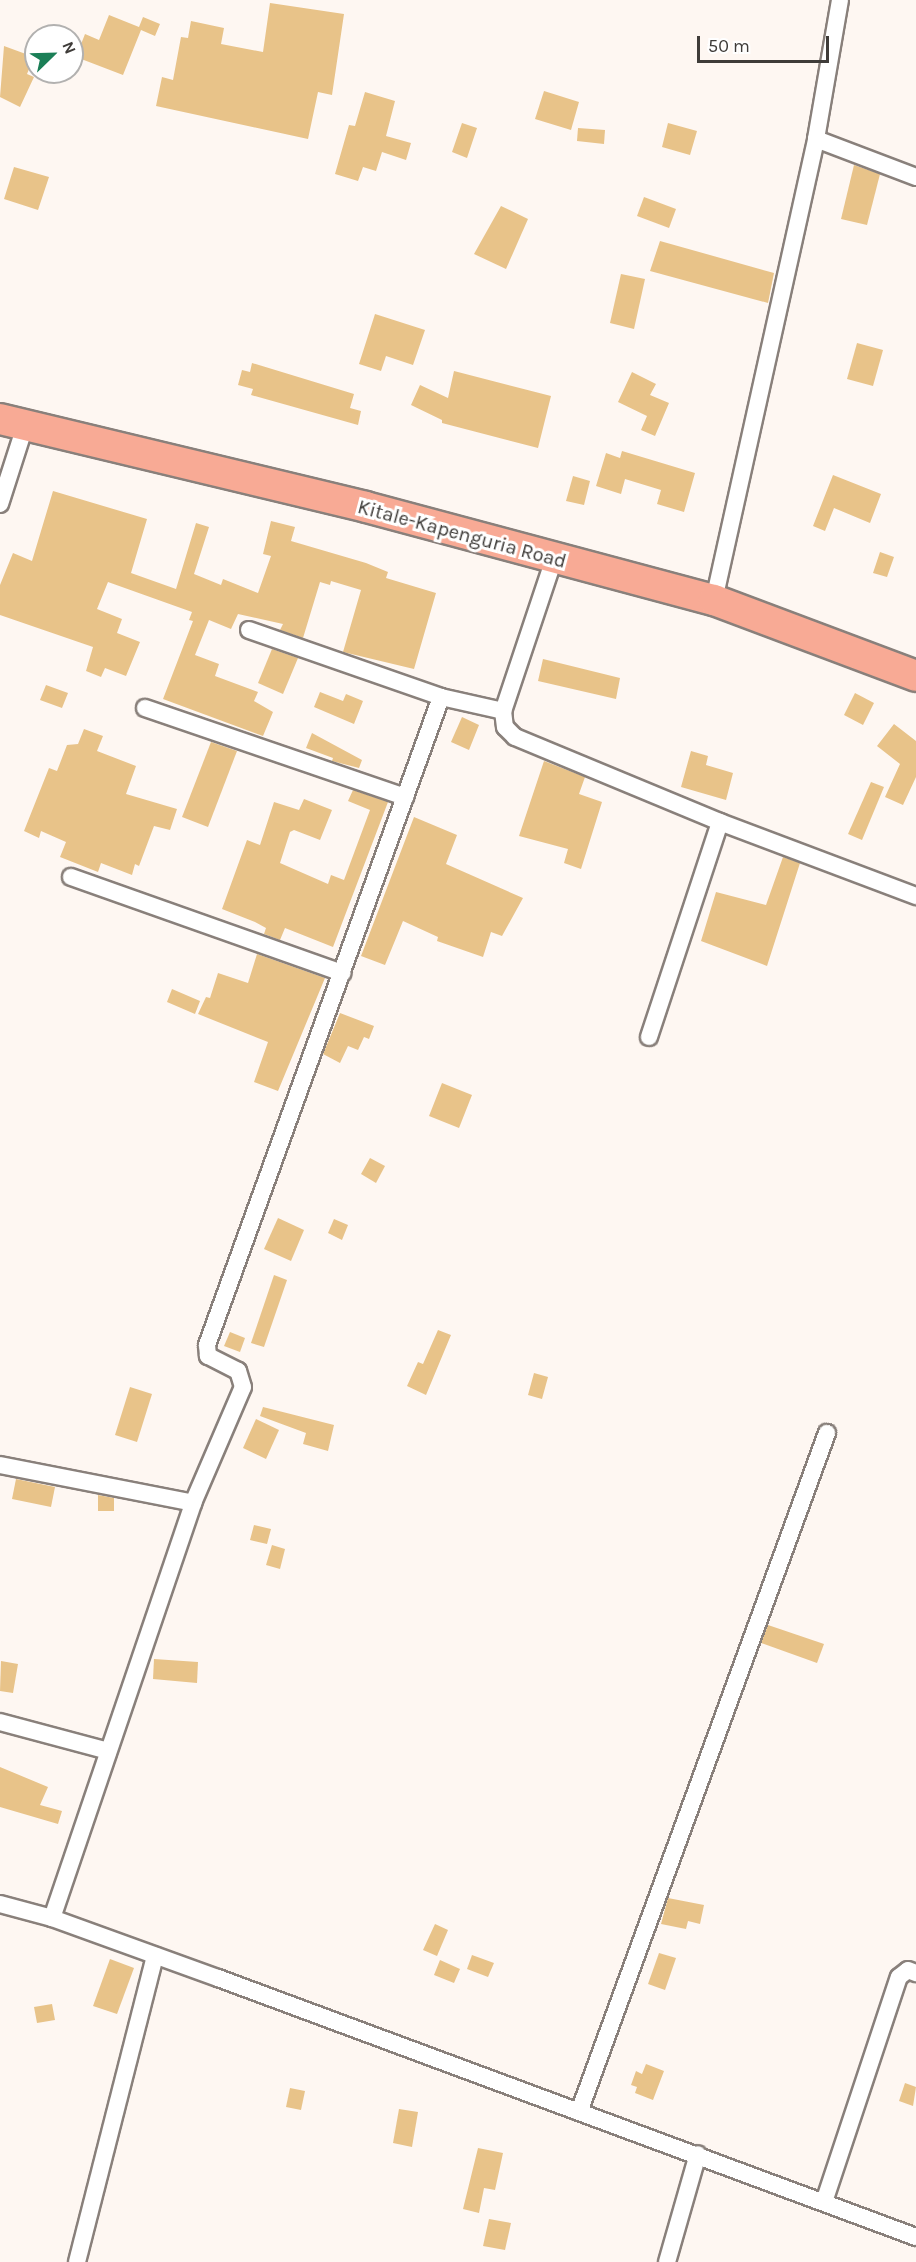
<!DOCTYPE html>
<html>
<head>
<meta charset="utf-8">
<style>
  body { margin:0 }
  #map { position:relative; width:916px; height:2262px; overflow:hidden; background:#fef7f2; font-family:Karla,sans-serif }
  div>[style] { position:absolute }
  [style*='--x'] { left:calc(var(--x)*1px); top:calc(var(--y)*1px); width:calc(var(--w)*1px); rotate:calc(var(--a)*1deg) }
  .building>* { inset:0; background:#e8c389 }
  .roads { filter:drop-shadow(2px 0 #89807b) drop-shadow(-2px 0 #89807b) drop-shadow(0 2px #89807b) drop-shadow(0 -2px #89807b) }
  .street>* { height:16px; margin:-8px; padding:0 8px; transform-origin:8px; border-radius:8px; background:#fff }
  .highway>* { height:30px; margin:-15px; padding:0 15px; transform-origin:15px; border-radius:15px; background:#f8aa95 }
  span { translate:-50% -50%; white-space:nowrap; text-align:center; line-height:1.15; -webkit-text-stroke:6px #fff; paint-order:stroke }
  .street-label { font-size:20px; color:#3f3c39 }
  .north { position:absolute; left:24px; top:24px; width:60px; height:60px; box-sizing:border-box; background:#fff; border:2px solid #b2b1b0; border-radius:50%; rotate:67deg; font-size:16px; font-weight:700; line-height:24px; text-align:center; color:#3f3c39 }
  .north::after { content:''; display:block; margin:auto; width:21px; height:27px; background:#1b7f57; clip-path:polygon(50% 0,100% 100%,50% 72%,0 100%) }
  .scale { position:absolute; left:697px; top:36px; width:132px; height:27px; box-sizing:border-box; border:3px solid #3f3c39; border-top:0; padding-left:8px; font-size:18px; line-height:21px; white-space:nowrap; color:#3f3c39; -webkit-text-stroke:4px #fff; paint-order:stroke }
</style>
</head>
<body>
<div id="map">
  <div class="building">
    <i style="clip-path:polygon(270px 3px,344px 14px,332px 95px,318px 92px,308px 139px,156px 106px,162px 77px,173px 80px,181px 37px,188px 38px,191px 21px,224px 28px,221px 44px,263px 52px)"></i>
    <i style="clip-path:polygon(109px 15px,139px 27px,143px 17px,160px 24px,155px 36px,141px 30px,123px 75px,76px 57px,85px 34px,99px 40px)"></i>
    <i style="clip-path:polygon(4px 46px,34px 57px,27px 74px,34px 77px,20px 107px,0 97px)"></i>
    <i style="clip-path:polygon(544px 91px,579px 102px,571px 130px,535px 119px)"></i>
    <i style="clip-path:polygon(365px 92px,395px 101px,386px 136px,411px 143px,406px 160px,382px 152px,376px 171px,363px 167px,358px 181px,335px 174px,349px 125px,355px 126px)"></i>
    <i style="clip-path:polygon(462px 123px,477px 128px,467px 158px,452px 152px)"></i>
    <i style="clip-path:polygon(668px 123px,697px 131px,690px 155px,662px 147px)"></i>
    <i style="clip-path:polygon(578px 128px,605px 130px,604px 144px,577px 141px)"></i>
    <i style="clip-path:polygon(854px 165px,880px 174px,867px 225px,841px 219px)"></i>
    <i style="clip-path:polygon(14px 167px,49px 177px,38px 210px,4px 199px)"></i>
    <i style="clip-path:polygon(644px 197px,676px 209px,669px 228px,637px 216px)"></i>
    <i style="clip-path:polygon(501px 206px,528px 219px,506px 269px,474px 254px)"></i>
    <i style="clip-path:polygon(660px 241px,774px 273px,768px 303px,650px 271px)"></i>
    <i style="clip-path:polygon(621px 274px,645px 279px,634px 329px,610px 323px)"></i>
    <i style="clip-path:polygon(375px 314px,425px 330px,413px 365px,386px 356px,381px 371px,359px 364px)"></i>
    <i style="clip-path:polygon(857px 343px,883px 350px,873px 386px,847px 379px)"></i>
    <i style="clip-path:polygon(252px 363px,354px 394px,350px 408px,361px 411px,358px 425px,251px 395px,253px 389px,238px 385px,242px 370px,250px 372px)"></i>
    <i style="clip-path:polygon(454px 371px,551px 396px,538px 448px,442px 423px,442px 420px,411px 405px,420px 385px,448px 398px)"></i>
    <i style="clip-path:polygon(632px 372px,656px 384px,650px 395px,669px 403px,655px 436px,641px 430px,647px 416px,618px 402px)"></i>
    <i style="clip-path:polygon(622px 451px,695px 473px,684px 512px,657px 504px,661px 490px,625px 479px,621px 494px,596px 486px,606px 453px,620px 458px)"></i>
    <i style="clip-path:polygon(833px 475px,881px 494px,870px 523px,834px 508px,825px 531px,813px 526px)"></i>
    <i style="clip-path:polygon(573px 476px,590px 481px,584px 505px,566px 501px)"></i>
    <i style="clip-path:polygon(53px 491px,147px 519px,131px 573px,176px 589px,196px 523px,209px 527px,194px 574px,221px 585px,223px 579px,258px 593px,271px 556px,263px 554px,271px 521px,295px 527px,291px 541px,366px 563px,388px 572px,386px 578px,436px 593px,414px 669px,343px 652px,361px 590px,331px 581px,330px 585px,320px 582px,303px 638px,280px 630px,283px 624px,238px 614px,231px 629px,209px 620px,195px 655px,219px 664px,215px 676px,258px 692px,254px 701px,273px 712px,263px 736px,163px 699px,193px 621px,189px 620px,192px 612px,108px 582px,97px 609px,122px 619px,117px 633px,140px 642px,126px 676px,105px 668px,101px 677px,86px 671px,93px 647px,0 615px,0 585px,13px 553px,32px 561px)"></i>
    <i style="clip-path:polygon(880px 552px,894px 557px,887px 577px,873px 573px)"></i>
    <i style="clip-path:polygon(272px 649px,298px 658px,283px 694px,258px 683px)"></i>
    <i style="clip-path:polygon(543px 659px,620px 678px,616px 699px,538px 681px)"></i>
    <i style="clip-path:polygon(46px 685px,68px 693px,62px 708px,40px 700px)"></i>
    <i style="clip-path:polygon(320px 692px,343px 701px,346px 694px,363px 701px,354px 724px,314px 707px)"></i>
    <i style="clip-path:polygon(855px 693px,874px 703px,863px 725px,844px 715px)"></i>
    <i style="clip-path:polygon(462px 717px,479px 725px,469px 750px,451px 742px)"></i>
    <i style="clip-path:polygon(894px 724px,916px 741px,916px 777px,903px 805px,885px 797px,900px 764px,877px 746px)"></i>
    <i style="clip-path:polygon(84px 729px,103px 736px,97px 751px,136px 766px,126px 794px,177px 809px,170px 830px,154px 826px,139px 866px,135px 864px,132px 875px,101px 863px,98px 872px,60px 857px,66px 842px,41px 831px,39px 838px,24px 831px,49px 768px,57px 771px,67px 745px,78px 744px)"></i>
    <i style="clip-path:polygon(312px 733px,362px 760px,359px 768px,332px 761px,333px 758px,306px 748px)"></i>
    <i style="clip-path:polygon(211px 742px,237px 751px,208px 827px,182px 817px)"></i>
    <i style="clip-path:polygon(691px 751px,708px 756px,706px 765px,733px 773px,726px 800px,681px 787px)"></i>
    <i style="clip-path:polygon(544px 761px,585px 777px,579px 794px,602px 802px,581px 869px,564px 863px,568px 849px,519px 836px)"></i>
    <i style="clip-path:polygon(871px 782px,884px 787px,862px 840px,848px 834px)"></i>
    <i style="clip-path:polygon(353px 790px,388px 802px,333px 947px,285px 928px,280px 940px,264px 934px,266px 928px,255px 922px,222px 909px,247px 840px,260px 845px,274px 802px,299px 810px,304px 799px,332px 810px,320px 840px,294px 830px,290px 832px,280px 863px,328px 884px,331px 875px,344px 880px,370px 810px,348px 801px)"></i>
    <i style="clip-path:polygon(414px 817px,457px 835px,446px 864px,523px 898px,502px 936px,491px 932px,483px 957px,437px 941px,438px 937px,403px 921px,385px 965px,361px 956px)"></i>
    <i style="clip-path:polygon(783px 857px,800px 863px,767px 966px,701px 941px,716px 892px,766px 905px)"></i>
    <i style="clip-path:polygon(257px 954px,325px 978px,278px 1091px,254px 1082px,268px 1042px,198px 1014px,206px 997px,210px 998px,218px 973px,248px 983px)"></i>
    <i style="clip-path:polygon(172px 989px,200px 1001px,195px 1014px,167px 1002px)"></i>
    <i style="clip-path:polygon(340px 1013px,374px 1026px,369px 1039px,364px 1037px,358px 1050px,348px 1046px,340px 1063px,323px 1054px)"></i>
    <i style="clip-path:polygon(442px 1083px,472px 1095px,459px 1128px,429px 1116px)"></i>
    <i style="clip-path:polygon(370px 1158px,385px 1166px,376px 1183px,361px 1174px)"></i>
    <i style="clip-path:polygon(278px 1218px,304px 1230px,291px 1261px,264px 1249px)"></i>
    <i style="clip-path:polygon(334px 1219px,348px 1225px,342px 1240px,328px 1233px)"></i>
    <i style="clip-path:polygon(274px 1275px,287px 1280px,264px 1347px,251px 1343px)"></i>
    <i style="clip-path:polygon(438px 1330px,451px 1335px,426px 1395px,407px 1386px,418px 1362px,423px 1364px)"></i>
    <i style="clip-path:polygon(230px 1332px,245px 1338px,240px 1352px,224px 1346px)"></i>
    <i style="clip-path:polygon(534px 1373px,548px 1377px,542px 1399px,528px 1395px)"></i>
    <i style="clip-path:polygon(130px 1387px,152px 1394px,137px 1442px,115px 1435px)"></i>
    <i style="clip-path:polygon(263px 1407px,334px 1425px,328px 1451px,303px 1444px,306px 1433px,260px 1416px)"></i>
    <i style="clip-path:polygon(256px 1419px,279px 1430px,266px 1459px,243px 1448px)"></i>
    <i style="clip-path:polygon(16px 1479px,55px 1487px,51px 1507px,12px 1499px)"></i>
    <i style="clip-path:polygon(98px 1495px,114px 1498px,114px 1511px,98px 1511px)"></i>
    <i style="clip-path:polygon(254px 1525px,271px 1529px,267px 1544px,250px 1540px)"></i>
    <i style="clip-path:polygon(272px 1545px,285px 1549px,280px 1569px,266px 1565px)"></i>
    <i style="clip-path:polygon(768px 1625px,824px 1644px,817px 1663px,761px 1643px)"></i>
    <i style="clip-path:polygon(154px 1659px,198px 1662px,197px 1683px,153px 1679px)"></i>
    <i style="clip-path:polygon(1px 1661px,18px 1664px,13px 1693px,0 1691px)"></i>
    <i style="clip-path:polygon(0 1767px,48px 1787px,40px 1805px,62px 1811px,58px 1824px,0 1807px)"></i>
    <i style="clip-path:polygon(668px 1898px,704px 1905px,700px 1924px,688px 1921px,686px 1929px,661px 1924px)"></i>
    <i style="clip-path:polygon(435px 1924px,448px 1930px,437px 1956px,423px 1950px)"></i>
    <i style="clip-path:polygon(659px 1953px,676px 1958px,665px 1990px,648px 1984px)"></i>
    <i style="clip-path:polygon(472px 1955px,494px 1963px,488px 1977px,467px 1969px)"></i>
    <i style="clip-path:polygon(110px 1959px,134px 1968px,117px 2014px,93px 2006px)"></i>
    <i style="clip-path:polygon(440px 1960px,460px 1969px,454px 1983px,434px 1975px)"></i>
    <i style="clip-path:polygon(52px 2004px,55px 2020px,37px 2023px,34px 2007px)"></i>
    <i style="clip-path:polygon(646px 2064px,664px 2071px,653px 2100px,635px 2093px,637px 2087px,631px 2085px,636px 2071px,642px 2074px)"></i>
    <i style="clip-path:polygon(905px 2083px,916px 2087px,913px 2106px,899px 2101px)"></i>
    <i style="clip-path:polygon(290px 2088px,305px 2091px,301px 2110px,286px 2107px)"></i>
    <i style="clip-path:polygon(399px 2109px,418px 2112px,412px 2147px,393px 2143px)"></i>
    <i style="clip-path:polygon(478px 2148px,503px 2153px,495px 2190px,484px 2188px,479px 2213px,463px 2209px)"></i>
    <i style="clip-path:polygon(489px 2219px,511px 2223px,505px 2250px,483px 2246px)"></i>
  </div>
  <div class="roads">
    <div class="street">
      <i style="--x:840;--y:0;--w:141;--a:99.8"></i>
      <i style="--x:816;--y:139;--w:107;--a:20.8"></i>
      <i style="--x:0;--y:504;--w:82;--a:-72.2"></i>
      <i style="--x:554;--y:559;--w:160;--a:108.5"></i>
      <i style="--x:503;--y:711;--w:16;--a:83"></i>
      <i style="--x:505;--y:727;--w:14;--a:45"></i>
      <i style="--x:515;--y:737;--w:222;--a:22.5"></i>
      <i style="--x:720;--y:822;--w:210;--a:20.7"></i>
      <i style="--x:714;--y:600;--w:472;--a:-77.5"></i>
      <i style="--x:249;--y:630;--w:203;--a:19.2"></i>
      <i style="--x:441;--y:697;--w:64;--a:12.7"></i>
      <i style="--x:145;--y:708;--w:275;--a:18.9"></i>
      <i style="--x:71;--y:877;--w:288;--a:19.5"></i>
      <i style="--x:649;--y:1037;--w:226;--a:-71.7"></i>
      <i style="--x:0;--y:1465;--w:197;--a:11.1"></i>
      <i style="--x:0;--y:1722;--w:112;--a:15"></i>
      <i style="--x:0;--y:1904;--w:54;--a:15.1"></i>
      <i style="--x:52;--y:1918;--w:177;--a:19.9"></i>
      <i style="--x:218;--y:1978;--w:745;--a:20.36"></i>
      <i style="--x:52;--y:1918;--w:438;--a:-71.2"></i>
      <i style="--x:193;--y:1503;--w:126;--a:-66.7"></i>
      <i style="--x:243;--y:1387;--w:17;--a:-107"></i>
      <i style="--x:238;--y:1371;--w:34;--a:-153"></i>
      <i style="--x:208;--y:1356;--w:11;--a:-95"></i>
      <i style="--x:207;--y:1345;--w:689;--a:-70.14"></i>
      <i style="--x:579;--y:2112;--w:723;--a:-69.94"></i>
      <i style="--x:824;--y:2202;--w:237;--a:-71.6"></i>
      <i style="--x:899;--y:1977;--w:11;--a:-38"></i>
      <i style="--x:908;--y:1970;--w:9;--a:21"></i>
      <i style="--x:77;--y:2262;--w:316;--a:-75.7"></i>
      <i style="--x:667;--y:2262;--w:112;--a:-74"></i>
    </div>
    <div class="highway">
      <i style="--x:0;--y:419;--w:376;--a:13.5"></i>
      <i style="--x:366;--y:507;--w:360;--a:15"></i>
      <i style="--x:714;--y:600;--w:216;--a:20.6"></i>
    </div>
  </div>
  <div class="street-label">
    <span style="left:462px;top:534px;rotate:15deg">Kitale-Kapenguria Road</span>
  </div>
  <div class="north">N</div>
  <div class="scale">50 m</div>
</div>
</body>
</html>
